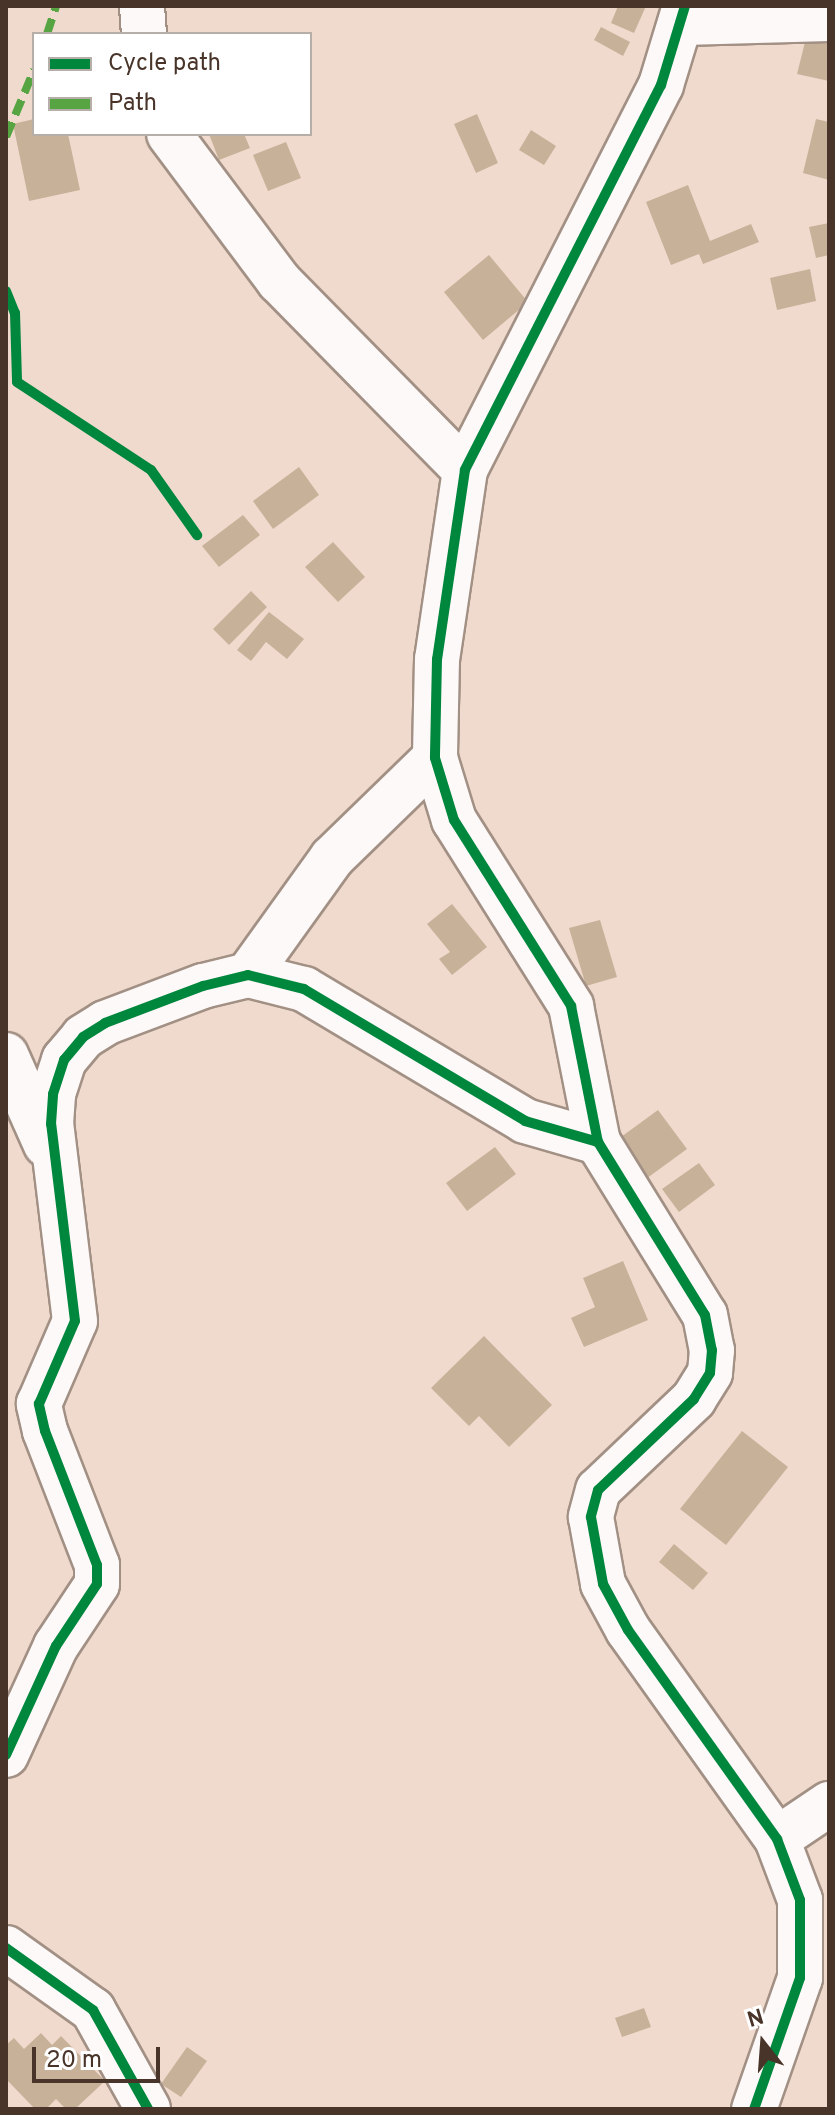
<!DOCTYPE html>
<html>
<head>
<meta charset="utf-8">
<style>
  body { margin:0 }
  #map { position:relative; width:835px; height:2115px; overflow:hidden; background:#f0dacd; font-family:Overpass,sans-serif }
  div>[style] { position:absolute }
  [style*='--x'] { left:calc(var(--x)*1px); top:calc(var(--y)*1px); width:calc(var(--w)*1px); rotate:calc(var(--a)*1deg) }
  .building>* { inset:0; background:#c8b199 }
  .roads { filter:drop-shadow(2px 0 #a29085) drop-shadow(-2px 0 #a29085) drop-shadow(0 2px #a29085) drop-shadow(0 -2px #a29085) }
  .street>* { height:44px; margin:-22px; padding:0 22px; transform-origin:22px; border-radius:22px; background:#fdf9f8 }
  .quiet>* { height:8px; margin-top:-4px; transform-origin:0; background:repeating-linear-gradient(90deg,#56a542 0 16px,transparent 0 24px) }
  .cycleway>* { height:10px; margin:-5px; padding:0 5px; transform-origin:5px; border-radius:5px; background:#00873e }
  span { translate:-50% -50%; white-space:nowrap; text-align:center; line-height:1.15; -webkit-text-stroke:6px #fff; paint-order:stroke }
  .frame { position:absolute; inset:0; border:8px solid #483429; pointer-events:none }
  .legend { position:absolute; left:32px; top:32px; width:280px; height:104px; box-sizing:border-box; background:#fff; border:2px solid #b6aea9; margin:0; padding:10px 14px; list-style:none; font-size:24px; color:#483429 }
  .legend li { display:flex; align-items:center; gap:16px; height:40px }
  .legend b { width:40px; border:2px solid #b6aea9 }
  .north { position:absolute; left:723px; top:2003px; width:80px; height:80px; -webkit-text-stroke:6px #fff; paint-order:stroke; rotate:343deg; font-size:22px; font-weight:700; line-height:32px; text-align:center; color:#483429 }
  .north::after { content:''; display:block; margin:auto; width:28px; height:36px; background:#483429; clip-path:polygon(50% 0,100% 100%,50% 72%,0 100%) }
  .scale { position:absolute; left:32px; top:2047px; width:128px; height:36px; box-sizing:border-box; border:4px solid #483429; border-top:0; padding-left:10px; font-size:24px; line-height:28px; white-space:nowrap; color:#483429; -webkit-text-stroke:6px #fff; paint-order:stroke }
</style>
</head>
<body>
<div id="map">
  <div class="building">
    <i style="clip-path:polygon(618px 6px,646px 6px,634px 33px,611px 23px)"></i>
    <i style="clip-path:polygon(601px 27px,630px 42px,623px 56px,594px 40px)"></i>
    <i style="clip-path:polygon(807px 34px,829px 39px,829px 81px,797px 74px)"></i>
    <i style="clip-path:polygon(477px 114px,498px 163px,476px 173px,454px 124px)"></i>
    <i style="clip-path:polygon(34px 119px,34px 134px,68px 134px,80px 190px,29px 201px,13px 124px)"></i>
    <i style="clip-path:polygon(816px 119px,829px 122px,829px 180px,803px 173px)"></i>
    <i style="clip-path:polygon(531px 130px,556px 146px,544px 165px,519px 150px)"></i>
    <i style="clip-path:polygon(209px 134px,244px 134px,250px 148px,219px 160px)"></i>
    <i style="clip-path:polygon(286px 142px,301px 178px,268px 191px,253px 155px)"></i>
    <i style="clip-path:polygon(688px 185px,710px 241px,751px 224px,759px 242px,703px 264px,699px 254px,671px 265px,646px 202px)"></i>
    <i style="clip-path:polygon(829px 223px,829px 255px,816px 258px,809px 227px)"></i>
    <i style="clip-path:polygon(489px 255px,528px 302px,483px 340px,444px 292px)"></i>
    <i style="clip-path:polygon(810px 269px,816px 301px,777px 310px,770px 278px)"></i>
    <i style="clip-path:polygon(299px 467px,319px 495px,273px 529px,253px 501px)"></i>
    <i style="clip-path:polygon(243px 515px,260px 535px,219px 567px,202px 546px)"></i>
    <i style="clip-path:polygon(333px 542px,365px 577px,338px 602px,305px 567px)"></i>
    <i style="clip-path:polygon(251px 591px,267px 607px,229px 645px,213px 629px)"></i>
    <i style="clip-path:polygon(269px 612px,304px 639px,287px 659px,266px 642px,251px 661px,237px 650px)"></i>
    <i style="clip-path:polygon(452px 904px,487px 947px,452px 975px,439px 959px,450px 952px,427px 924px)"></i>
    <i style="clip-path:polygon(600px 920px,617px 977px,586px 986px,569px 928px)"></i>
    <i style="clip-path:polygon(658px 1110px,687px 1149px,639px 1184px,610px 1145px)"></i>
    <i style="clip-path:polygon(495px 1147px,516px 1174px,467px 1211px,446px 1183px)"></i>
    <i style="clip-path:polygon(699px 1163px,715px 1185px,679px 1212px,662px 1189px)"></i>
    <i style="clip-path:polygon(623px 1261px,648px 1320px,584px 1347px,571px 1318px,595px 1307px,583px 1278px)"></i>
    <i style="clip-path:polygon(484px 1336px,552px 1405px,509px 1447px,479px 1416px,469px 1426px,431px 1388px)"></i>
    <i style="clip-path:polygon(742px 1431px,788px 1467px,726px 1545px,680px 1509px)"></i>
    <i style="clip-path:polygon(674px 1544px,708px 1573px,693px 1590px,659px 1562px)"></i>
    <i style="clip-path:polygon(644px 2008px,651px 2027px,622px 2037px,615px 2018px)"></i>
    <i style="clip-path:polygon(41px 2033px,52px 2045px,61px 2036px,105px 2081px,75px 2109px,66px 2109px,56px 2099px,46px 2109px,35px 2109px,6px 2079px,6px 2045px,14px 2038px,24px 2049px)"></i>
    <i style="clip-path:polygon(187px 2047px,207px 2061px,181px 2097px,161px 2084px)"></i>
  </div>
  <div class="roads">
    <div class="street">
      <i style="--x:142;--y:6;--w:28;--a:86"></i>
      <i style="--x:685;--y:6;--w:83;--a:106.9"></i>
      <i style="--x:661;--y:85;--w:432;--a:117"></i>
      <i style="--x:465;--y:470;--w:191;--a:98.4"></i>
      <i style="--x:437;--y:659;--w:99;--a:91.2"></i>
      <i style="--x:435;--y:758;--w:65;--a:73"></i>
      <i style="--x:454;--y:820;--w:220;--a:57.8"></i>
      <i style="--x:571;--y:1006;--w:139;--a:78.8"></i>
      <i style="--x:598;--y:1142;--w:203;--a:58.3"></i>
      <i style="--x:705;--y:1315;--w:36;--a:79"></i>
      <i style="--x:712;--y:1350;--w:23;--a:95"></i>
      <i style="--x:710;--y:1373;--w:31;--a:122"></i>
      <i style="--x:694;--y:1399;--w:132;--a:136.5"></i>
      <i style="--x:598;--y:1490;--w:28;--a:105"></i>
      <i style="--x:591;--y:1517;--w:68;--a:79.8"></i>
      <i style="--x:603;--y:1584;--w:52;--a:61.5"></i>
      <i style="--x:628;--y:1630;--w:257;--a:54.5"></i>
      <i style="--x:777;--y:1839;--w:65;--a:69.3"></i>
      <i style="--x:800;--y:1900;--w:78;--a:90"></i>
      <i style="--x:800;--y:1978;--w:139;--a:109.3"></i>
      <i style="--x:683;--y:23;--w:146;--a:-1.6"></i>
      <i style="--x:169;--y:134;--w:184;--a:53.2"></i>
      <i style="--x:279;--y:281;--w:265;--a:45.5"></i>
      <i style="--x:248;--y:975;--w:144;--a:-54.3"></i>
      <i style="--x:332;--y:858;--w:144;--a:-44.2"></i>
      <i style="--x:6;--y:1055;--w:98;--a:66"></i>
      <i style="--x:6;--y:1755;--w:120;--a:-65.4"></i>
      <i style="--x:56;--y:1646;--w:74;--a:-56.5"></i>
      <i style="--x:97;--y:1584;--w:19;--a:-90"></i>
      <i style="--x:97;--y:1565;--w:144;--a:-111.2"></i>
      <i style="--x:45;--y:1431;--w:28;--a:-103"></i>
      <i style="--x:39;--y:1404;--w:90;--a:-66.6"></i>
      <i style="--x:75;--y:1321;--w:198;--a:-96.9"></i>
      <i style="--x:51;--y:1124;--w:30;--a:-86"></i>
      <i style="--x:53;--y:1094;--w:36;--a:-72"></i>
      <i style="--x:64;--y:1060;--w:30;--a:-50"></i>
      <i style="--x:83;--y:1037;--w:26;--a:-32"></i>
      <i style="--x:105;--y:1023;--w:105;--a:-20.7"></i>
      <i style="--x:203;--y:986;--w:46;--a:-13.7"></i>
      <i style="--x:248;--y:975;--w:58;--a:14"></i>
      <i style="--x:304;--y:989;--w:257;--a:30.8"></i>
      <i style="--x:525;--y:1121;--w:76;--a:16"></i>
      <i style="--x:777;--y:1839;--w:63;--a:-33.9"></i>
      <i style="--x:6;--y:1948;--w:107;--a:35.5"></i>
      <i style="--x:93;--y:2010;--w:113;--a:60.9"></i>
    </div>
  </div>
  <div class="quiet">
    <i style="--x:47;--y:34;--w:29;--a:-72"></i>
    <i style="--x:6;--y:137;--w:73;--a:-67.3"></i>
  </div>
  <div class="cycleway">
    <i style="--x:685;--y:6;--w:83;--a:106.9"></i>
    <i style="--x:661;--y:85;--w:432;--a:117"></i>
    <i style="--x:465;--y:470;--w:191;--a:98.4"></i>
    <i style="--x:437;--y:659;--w:99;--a:91.2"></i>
    <i style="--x:435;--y:758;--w:65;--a:73"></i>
    <i style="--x:454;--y:820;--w:220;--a:57.8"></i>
    <i style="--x:571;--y:1006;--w:139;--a:78.8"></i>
    <i style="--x:598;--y:1142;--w:203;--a:58.3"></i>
    <i style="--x:705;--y:1315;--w:36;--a:79"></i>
    <i style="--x:712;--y:1350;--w:23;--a:95"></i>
    <i style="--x:710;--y:1373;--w:31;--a:122"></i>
    <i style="--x:694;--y:1399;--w:132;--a:136.5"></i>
    <i style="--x:598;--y:1490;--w:28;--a:105"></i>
    <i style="--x:591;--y:1517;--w:68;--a:79.8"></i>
    <i style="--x:603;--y:1584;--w:52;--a:61.5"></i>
    <i style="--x:628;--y:1630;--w:257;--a:54.5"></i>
    <i style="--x:777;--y:1839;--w:65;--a:69.3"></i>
    <i style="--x:800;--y:1900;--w:78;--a:90"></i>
    <i style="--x:800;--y:1978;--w:139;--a:109.3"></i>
    <i style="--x:6;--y:291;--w:24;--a:68"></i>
    <i style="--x:15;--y:313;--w:69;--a:88.3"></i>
    <i style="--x:17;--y:382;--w:160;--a:33.3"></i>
    <i style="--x:151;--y:470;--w:80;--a:54.7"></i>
    <i style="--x:6;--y:1755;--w:120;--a:-65.4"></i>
    <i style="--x:56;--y:1646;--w:74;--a:-56.5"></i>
    <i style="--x:97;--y:1584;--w:19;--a:-90"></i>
    <i style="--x:97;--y:1565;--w:144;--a:-111.2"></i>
    <i style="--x:45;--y:1431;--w:28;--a:-103"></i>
    <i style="--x:39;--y:1404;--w:90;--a:-66.6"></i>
    <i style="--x:75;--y:1321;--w:198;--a:-96.9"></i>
    <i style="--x:51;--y:1124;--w:30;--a:-86"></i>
    <i style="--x:53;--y:1094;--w:36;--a:-72"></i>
    <i style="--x:64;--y:1060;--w:30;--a:-50"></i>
    <i style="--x:83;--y:1037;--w:26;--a:-32"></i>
    <i style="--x:105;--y:1023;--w:105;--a:-20.7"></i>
    <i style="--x:203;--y:986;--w:46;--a:-13.7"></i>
    <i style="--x:248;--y:975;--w:58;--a:14"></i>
    <i style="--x:304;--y:989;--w:257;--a:30.8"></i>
    <i style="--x:525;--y:1121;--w:76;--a:16"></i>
    <i style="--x:6;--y:1948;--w:107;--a:35.5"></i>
    <i style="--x:93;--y:2010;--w:113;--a:60.9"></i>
  </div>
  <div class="frame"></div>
  <ul class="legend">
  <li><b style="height:10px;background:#00873e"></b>Cycle path</li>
  <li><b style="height:10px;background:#56a542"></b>Path</li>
  </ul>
  <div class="north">N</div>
  <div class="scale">20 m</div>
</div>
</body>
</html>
